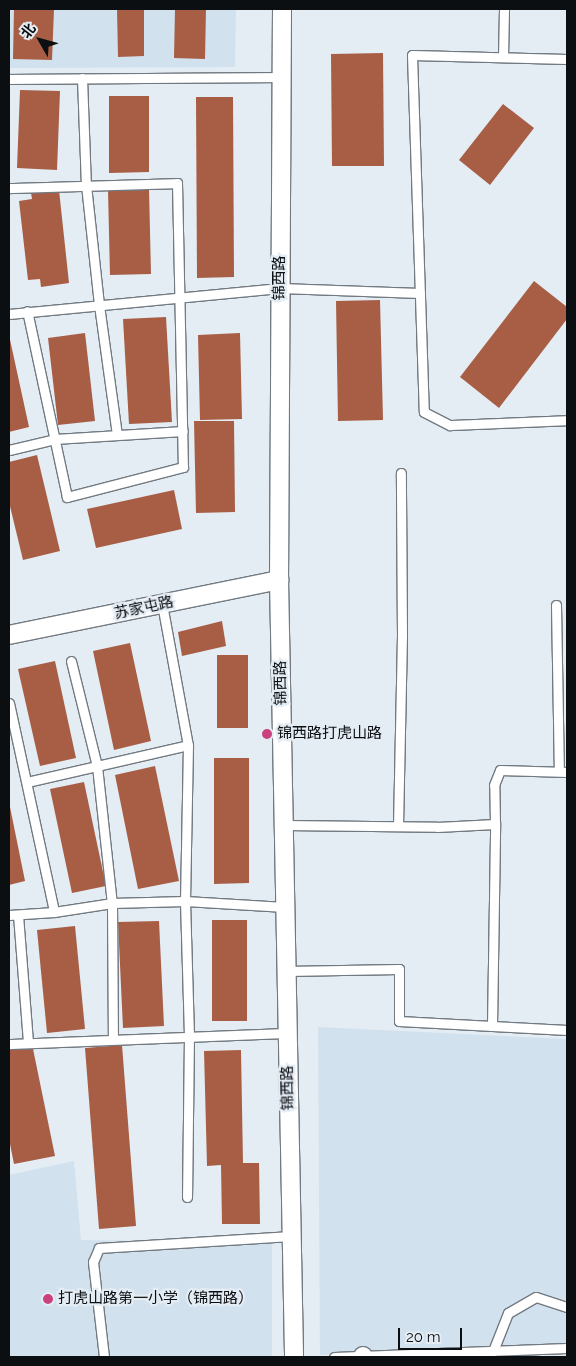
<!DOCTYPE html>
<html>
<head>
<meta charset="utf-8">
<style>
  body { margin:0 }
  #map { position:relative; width:576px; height:1366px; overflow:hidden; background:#e4ecf4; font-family:Raleway,"Noto Sans SC",sans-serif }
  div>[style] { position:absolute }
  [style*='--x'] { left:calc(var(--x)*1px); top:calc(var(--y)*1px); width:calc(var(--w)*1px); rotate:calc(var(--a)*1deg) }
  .built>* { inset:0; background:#d2e1ee }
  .building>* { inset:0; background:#a85e45 }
  .roads { filter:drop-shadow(1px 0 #727a81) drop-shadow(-1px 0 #727a81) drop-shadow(0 1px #727a81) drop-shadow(0 -1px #727a81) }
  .service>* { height:9px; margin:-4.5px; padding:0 4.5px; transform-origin:4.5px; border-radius:4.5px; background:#fff }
  .minor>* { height:18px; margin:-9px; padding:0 9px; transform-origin:9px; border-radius:9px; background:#fff }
  .dots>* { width:14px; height:14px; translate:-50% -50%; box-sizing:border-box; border:2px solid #e4ecf4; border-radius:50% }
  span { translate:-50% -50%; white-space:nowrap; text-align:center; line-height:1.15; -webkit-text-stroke:4.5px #e4ecf4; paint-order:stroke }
  .street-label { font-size:15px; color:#0c0f12 }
  .poi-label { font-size:15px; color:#0c0f12 }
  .left { translate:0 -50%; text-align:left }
  .frame { position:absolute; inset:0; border:10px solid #0c0f12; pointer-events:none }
  .north { position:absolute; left:15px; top:15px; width:50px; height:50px; -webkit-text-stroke:4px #e4ecf4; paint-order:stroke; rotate:308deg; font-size:14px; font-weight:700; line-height:20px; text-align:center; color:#0c0f12 }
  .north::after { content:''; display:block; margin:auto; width:18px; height:22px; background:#0c0f12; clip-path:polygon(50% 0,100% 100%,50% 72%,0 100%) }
  .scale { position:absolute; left:398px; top:1328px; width:64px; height:22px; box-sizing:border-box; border:2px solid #0c0f12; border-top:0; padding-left:6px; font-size:15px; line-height:18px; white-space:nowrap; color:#0c0f12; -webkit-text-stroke:4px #e4ecf4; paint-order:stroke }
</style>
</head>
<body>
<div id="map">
  <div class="built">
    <i style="clip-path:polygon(9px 9px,236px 9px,235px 67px,9px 68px)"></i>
    <i style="clip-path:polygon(318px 1027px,567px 1039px,567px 1347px,320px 1355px)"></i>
    <i style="clip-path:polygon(74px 1161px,81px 1240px,272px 1243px,272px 1357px,9px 1357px,9px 1175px)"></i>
  </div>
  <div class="building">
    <i style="clip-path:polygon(14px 9px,54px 9px,52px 60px,13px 59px)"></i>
    <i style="clip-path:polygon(117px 9px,144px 9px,144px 56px,118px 57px)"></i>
    <i style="clip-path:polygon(175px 9px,206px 9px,205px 59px,174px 58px)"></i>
    <i style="clip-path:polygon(383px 53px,384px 166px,332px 166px,331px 54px)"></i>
    <i style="clip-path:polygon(20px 90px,60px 91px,57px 170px,17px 168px)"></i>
    <i style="clip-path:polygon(109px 96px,149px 96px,149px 172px,109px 173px)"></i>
    <i style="clip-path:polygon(196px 97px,233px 97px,234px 277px,197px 278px)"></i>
    <i style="clip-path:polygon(503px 104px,534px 128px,490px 185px,459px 160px)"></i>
    <i style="clip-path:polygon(149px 189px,151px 274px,110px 275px,108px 190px)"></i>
    <i style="clip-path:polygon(59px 190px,69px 283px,41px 287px,40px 279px,28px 280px,19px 201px,32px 199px,31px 193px)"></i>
    <i style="clip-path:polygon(534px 281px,567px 307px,567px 319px,499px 408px,460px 377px)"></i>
    <i style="clip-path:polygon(380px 300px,383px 420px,338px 421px,336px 301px)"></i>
    <i style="clip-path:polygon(166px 317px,172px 422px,129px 424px,123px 319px)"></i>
    <i style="clip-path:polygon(85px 333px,95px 421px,58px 425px,48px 338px)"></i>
    <i style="clip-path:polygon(240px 333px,242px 419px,200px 420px,198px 335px)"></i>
    <i style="clip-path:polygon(9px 335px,29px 427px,9px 432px)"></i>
    <i style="clip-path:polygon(194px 421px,234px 421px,235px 512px,196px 513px)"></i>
    <i style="clip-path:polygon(37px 455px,60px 551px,23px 560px,9px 502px,9px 462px)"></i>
    <i style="clip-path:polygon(174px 490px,182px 529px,96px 548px,87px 509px)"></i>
    <i style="clip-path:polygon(222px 621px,226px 646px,182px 656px,178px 632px)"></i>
    <i style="clip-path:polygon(130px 643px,151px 741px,114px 750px,93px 651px)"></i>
    <i style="clip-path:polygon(217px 655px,248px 655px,248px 728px,217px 728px)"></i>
    <i style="clip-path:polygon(55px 661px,76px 758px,40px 766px,18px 669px)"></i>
    <i style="clip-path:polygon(214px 758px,249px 758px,249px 883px,214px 884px)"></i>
    <i style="clip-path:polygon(155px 766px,179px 881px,138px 889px,115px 775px)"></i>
    <i style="clip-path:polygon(84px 782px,106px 886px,72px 893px,50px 789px)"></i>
    <i style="clip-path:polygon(9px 802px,25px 881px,9px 885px)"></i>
    <i style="clip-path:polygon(212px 920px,247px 920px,247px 1021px,212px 1021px)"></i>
    <i style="clip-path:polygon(159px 921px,164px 1026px,123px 1028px,118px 922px)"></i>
    <i style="clip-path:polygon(75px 926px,85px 1029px,47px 1033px,37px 930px)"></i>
    <i style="clip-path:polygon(32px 1044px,55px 1156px,14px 1164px,9px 1139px,9px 1049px)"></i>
    <i style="clip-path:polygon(122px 1045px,136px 1226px,99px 1229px,85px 1048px)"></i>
    <i style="clip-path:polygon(241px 1050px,243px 1163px,259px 1163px,260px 1224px,222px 1224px,221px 1165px,207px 1166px,204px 1051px)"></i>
  </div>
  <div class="roads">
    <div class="service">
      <i style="--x:503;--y:57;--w:48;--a:-88.8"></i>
      <i style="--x:567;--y:59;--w:155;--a:-178.5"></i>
      <i style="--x:412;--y:55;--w:357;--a:88.1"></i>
      <i style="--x:424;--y:412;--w:29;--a:27"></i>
      <i style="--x:450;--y:425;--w:117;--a:-2.4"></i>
      <i style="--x:82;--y:78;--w:107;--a:87.9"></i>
      <i style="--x:86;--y:185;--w:121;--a:83.8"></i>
      <i style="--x:99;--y:305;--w:131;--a:82.1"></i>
      <i style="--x:9;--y:79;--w:272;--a:-0.4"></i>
      <i style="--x:9;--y:188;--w:168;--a:-1.7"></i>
      <i style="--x:177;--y:183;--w:284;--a:88.8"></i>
      <i style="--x:183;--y:467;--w:120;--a:165.5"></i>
      <i style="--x:67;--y:497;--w:190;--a:-102.1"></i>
      <i style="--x:9;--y:314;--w:272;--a:-5.5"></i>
      <i style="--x:280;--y:288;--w:140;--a:2"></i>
      <i style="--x:9;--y:450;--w:47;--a:-13.4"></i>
      <i style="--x:55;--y:439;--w:128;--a:-3.6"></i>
      <i style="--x:162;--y:604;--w:143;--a:79.6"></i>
      <i style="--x:188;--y:745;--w:156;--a:91.1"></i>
      <i style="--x:185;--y:901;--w:135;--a:88.3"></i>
      <i style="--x:189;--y:1036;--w:161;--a:90.7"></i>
      <i style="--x:556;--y:605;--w:166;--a:89"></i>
      <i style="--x:71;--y:661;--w:108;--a:76.1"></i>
      <i style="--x:97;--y:766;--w:138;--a:83.8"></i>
      <i style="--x:112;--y:903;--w:136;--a:89.6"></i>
      <i style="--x:9;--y:703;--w:214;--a:77.8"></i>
      <i style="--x:27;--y:782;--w:165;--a:-12.9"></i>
      <i style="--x:284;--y:825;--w:153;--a:0.7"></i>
      <i style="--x:437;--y:827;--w:58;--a:-3"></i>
      <i style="--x:495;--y:824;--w:39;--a:-91"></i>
      <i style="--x:494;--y:785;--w:16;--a:-68"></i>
      <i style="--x:500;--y:770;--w:67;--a:1.7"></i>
      <i style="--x:398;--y:826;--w:191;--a:-88.8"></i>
      <i style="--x:402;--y:635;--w:162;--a:-90.4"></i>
      <i style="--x:9;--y:915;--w:45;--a:-3.8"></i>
      <i style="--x:54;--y:912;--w:59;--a:-8.8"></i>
      <i style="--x:112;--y:903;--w:73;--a:-1.6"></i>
      <i style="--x:185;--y:901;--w:100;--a:3.4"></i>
      <i style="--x:18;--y:915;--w:128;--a:85.5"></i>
      <i style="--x:286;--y:971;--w:113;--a:-1"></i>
      <i style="--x:399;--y:969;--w:52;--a:90"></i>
      <i style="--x:399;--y:1021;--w:168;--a:3.1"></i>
      <i style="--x:492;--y:1026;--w:202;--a:-89.1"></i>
      <i style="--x:9;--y:1044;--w:278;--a:-2.3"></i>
      <i style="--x:493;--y:1351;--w:41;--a:-68.5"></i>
      <i style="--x:508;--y:1313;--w:32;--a:-30"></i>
      <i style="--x:536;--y:1297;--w:33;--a:18"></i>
      <i style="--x:104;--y:1357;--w:96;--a:-96.6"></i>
      <i style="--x:93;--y:1262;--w:15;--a:-67"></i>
      <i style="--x:99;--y:1248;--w:192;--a:-3.6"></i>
      <i style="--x:334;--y:1357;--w:233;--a:-2.2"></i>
    </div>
    <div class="minor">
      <i style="--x:282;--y:9;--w:571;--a:90.3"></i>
      <i style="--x:279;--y:580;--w:777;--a:88.89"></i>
      <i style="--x:9;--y:635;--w:276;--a:-11.5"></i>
      <i style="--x:363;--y:1357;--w:1;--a:-90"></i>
    </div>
  </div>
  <div class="dots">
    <i style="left:267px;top:734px;background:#c9427f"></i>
    <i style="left:48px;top:1299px;background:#c9427f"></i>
  </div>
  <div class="street-label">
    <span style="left:280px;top:278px;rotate:-90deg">锦西路</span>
    <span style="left:144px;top:608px;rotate:-12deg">苏家屯路</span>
    <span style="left:281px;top:683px;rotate:-91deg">锦西路</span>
    <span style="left:288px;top:1088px;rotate:-91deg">锦西路</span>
  </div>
  <div class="poi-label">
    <span class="left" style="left:277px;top:734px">锦西路打虎山路</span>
    <span class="left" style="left:58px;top:1299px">打虎山路第一小学（锦西路）</span>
  </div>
  <div class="frame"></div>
  <div class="north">北</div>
  <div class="scale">20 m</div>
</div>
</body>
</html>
